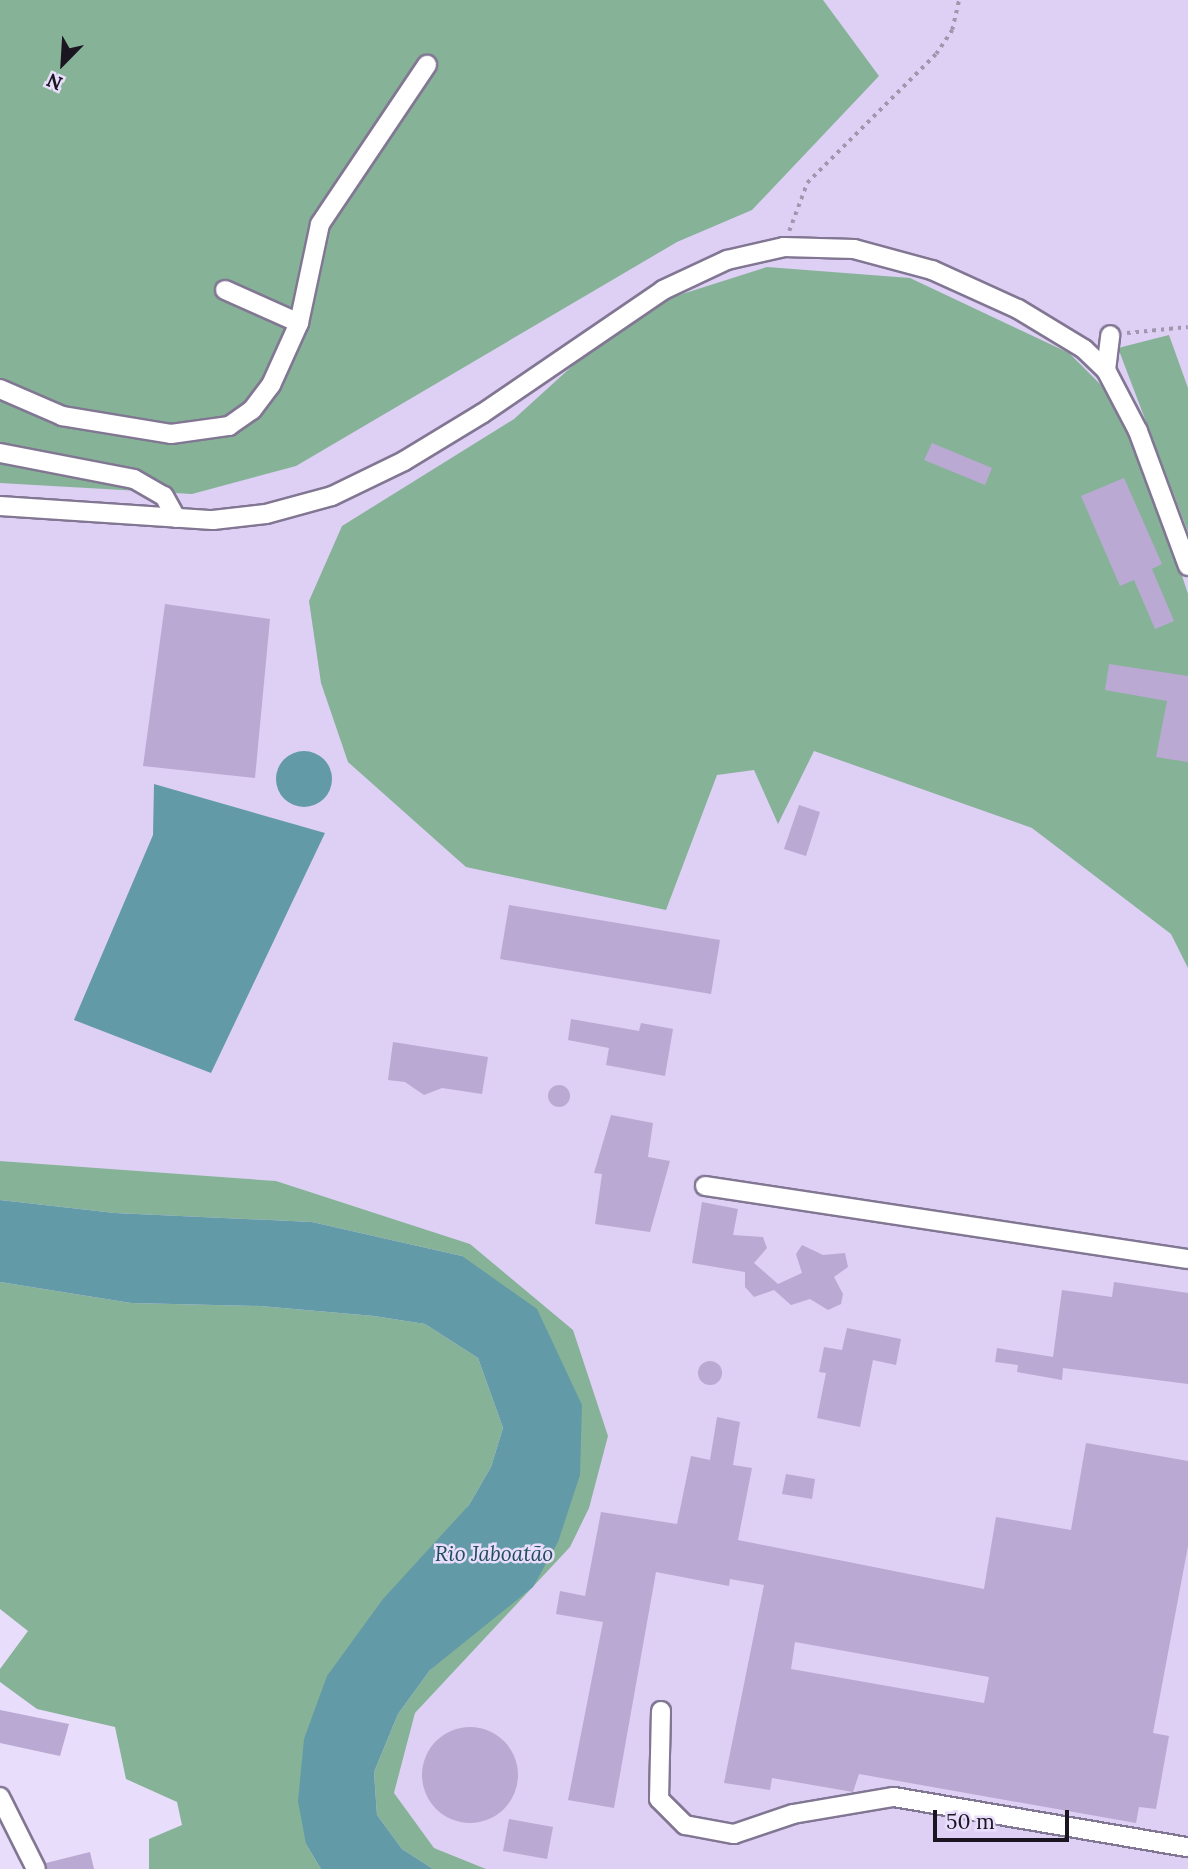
<!DOCTYPE html>
<html>
<head>
<meta charset="utf-8">
<style>
  body { margin:0 }
  #map { position:relative; width:1188px; height:1869px; overflow:hidden; background:#e9ddfc; font-family:Lora,serif }
  div>[style] { position:absolute }
  [style*='--x'] { left:calc(var(--x)*1px); top:calc(var(--y)*1px); width:calc(var(--w)*1px); rotate:calc(var(--a)*1deg) }
  .built>* { inset:0; background:#decff5 }
  .forest>* { inset:0; background:#86b297 }
  .water>* { inset:0; background:#639aa8 }
  .round { border-radius:50% }
  .building>* { inset:0; background:#baa9d3 }
  .path>* { height:3.5px; margin-top:-1.75px; transform-origin:0; background:repeating-linear-gradient(90deg,#a097af 0 3.5px,transparent 0 8.5px) }
  .roads { filter:drop-shadow(2px 0 #827793) drop-shadow(-2px 0 #827793) drop-shadow(0 2px #827793) drop-shadow(0 -2px #827793) }
  .minor>* { height:18px; margin:-9px; padding:0 9px; transform-origin:9px; border-radius:9px; background:#fff }
  span { translate:-50% -50%; white-space:nowrap; text-align:center; line-height:1.15; -webkit-text-stroke:5px #e9ddfc; paint-order:stroke }
  .water-label { font-size:21px; color:#1e4e5a; font-style:italic }
  .north { position:absolute; left:28px; top:28px; width:70px; height:70px; -webkit-text-stroke:5px #e9ddfc; paint-order:stroke; rotate:204deg; font-size:19px; font-weight:700; line-height:28px; text-align:center; color:#1a1520 }
  .north::after { content:''; display:block; margin:auto; width:24px; height:32px; background:#1a1520; clip-path:polygon(50% 0,100% 100%,50% 72%,0 100%) }
  .scale { position:absolute; left:933px; top:1810px; width:136px; height:32px; box-sizing:border-box; border:4px solid #1a1520; border-top:0; padding-left:9px; font-size:21px; line-height:24px; white-space:nowrap; color:#1a1520; -webkit-text-stroke:5px #e9ddfc; paint-order:stroke }
</style>
</head>
<body>
<div id="map">
  <div class="built">
    <i style="clip-path:polygon(0 0,1188px 0,1188px 1869px,486px 1869px,434px 1848px,394px 1794px,415px 1713px,570px 1547px,470px 1244px,276px 1181px,0 1161px)"></i>
  </div>
  <div class="forest">
    <i style="clip-path:polygon(0 0,823px 0,879px 76px,752px 210px,677px 242px,296px 466px,192px 494px,0 483px)"></i>
    <i style="clip-path:polygon(767px 267px,910px 278px,1069px 353px,1129px 413px,1188px 594px,1188px 968px,1171px 934px,1032px 828px,814px 751px,778px 824px,754px 770px,717px 775px,666px 910px,466px 867px,348px 762px,321px 683px,309px 601px,342px 526px,514px 419px,635px 309px)"></i>
    <i style="clip-path:polygon(1169px 335px,1188px 388px,1188px 532px,1118px 348px)"></i>
    <i style="clip-path:polygon(0 1161px,276px 1181px,470px 1244px,573px 1330px,608px 1436px,589px 1508px,570px 1547px,415px 1713px,394px 1793px,434px 1848px,486px 1869px,433px 1869px,402px 1849px,377px 1815px,374px 1772px,398px 1714px,430px 1670px,558px 1542px,462px 1256px,312px 1222px,115px 1213px,0 1200px)"></i>
    <i style="clip-path:polygon(0 1282px,131px 1303px,260px 1306px,374px 1316px,425px 1324px,478px 1358px,503px 1428px,491px 1467px,469px 1505px,433px 1550px,306px 1844px,321px 1869px,149px 1869px,149px 1839px,182px 1825px,177px 1802px,126px 1779px,115px 1727px,37px 1709px,0 1682px,0 1669px,28px 1631px,0 1609px)"></i>
  </div>
  <div class="water">
    <i class="round" style="left:276px;top:751px;width:56px;height:56px"></i>
    <i style="clip-path:polygon(154px 784px,325px 833px,211px 1073px,74px 1020px,153px 835px)"></i>
    <i style="clip-path:polygon(0 1200px,115px 1213px,312px 1222px,462px 1256px,537px 1309px,582px 1405px,580px 1475px,558px 1542px,533px 1587px,430px 1670px,398px 1714px,374px 1772px,377px 1815px,402px 1849px,433px 1869px,321px 1869px,306px 1844px,298px 1801px,304px 1739px,327px 1676px,383px 1599px,469px 1505px,491px 1467px,503px 1428px,478px 1358px,425px 1324px,374px 1316px,260px 1306px,131px 1303px,0 1282px)"></i>
  </div>
  <div class="building">
    <i style="clip-path:polygon(932px 443px,992px 468px,985px 485px,924px 460px)"></i>
    <i style="clip-path:polygon(1124px 478px,1162px 564px,1152px 569px,1174px 621px,1155px 629px,1134px 580px,1120px 586px,1081px 496px)"></i>
    <i style="clip-path:polygon(165px 604px,270px 619px,255px 778px,143px 766px)"></i>
    <i style="clip-path:polygon(1109px 664px,1188px 676px,1188px 762px,1156px 757px,1167px 701px,1105px 690px)"></i>
    <i style="clip-path:polygon(799px 805px,820px 812px,806px 856px,784px 849px)"></i>
    <i style="clip-path:polygon(509px 905px,720px 940px,711px 994px,500px 959px)"></i>
    <i style="clip-path:polygon(571px 1019px,639px 1031px,641px 1023px,673px 1029px,665px 1076px,606px 1065px,609px 1048px,568px 1040px)"></i>
    <i style="clip-path:polygon(393px 1042px,488px 1057px,482px 1094px,442px 1088px,424px 1095px,405px 1082px,388px 1080px)"></i>
    <i class="round" style="left:548px;top:1085px;width:22px;height:22px"></i>
    <i style="clip-path:polygon(611px 1115px,653px 1123px,648px 1157px,670px 1161px,650px 1232px,595px 1224px,602px 1174px,594px 1173px)"></i>
    <i style="clip-path:polygon(702px 1202px,738px 1209px,733px 1235px,763px 1237px,767px 1248px,754px 1263px,778px 1284px,802px 1273px,796px 1254px,802px 1245px,823px 1255px,845px 1253px,848px 1267px,834px 1277px,843px 1294px,841px 1304px,828px 1310px,810px 1299px,791px 1305px,774px 1290px,754px 1297px,745px 1287px,745px 1272px,692px 1263px)"></i>
    <i style="clip-path:polygon(1114px 1282px,1188px 1293px,1188px 1384px,1063px 1368px,1062px 1380px,1017px 1372px,1018px 1365px,995px 1362px,997px 1348px,1053px 1357px,1062px 1290px,1112px 1297px)"></i>
    <i style="clip-path:polygon(847px 1328px,901px 1339px,896px 1365px,873px 1360px,860px 1427px,817px 1418px,826px 1373px,819px 1372px,824px 1347px,842px 1350px)"></i>
    <i class="round" style="left:698px;top:1361px;width:24px;height:24px"></i>
    <i style="clip-path:polygon(evenodd,717px 1417px,740px 1422px,733px 1465px,752px 1468px,738px 1540px,984px 1589px,996px 1517px,1071px 1530px,1086px 1443px,1188px 1461px,1188px 1546px,1153px 1733px,1169px 1736px,1156px 1809px,1139px 1807px,1136px 1823px,859px 1774px,853px 1792px,772px 1778px,770px 1790px,724px 1783px,764px 1585px,730px 1579px,729px 1586px,656px 1572px,614px 1808px,568px 1800px,603px 1622px,556px 1614px,560px 1591px,585px 1596px,601px 1512px,677px 1524px,691px 1456px,710px 1460px,717px 1417px,795px 1642px,989px 1677px,984px 1703px,791px 1669px,795px 1642px)"></i>
    <i style="clip-path:polygon(786px 1474px,815px 1479px,812px 1499px,782px 1494px)"></i>
    <i style="clip-path:polygon(0 1710px,69px 1724px,60px 1756px,0 1743px)"></i>
    <i class="round" style="left:422px;top:1727px;width:96px;height:96px"></i>
    <i style="clip-path:polygon(509px 1819px,553px 1827px,547px 1859px,503px 1851px)"></i>
    <i style="clip-path:polygon(90px 1852px,94px 1869px,47px 1869px,46px 1863px)"></i>
  </div>
  <div class="path">
    <i style="--x:789;--y:231;--w:51;--a:-69.4"></i>
    <i style="--x:807;--y:183;--w:182;--a:-45"></i>
    <i style="--x:936;--y:54;--w:29;--a:-56"></i>
    <i style="--x:952;--y:30;--w:31;--a:-77"></i>
    <i style="--x:1127;--y:333;--w:61;--a:-5.6"></i>
  </div>
  <div class="roads">
    <div class="minor">
      <i style="--x:225;--y:290;--w:81;--a:24"></i>
      <i style="--x:1106;--y:370;--w:35;--a:-83"></i>
      <i style="--x:0;--y:389;--w:68;--a:23.5"></i>
      <i style="--x:62;--y:416;--w:110;--a:9.4"></i>
      <i style="--x:171;--y:434;--w:59;--a:-7.9"></i>
      <i style="--x:229;--y:426;--w:28;--a:-35"></i>
      <i style="--x:252;--y:410;--w:31;--a:-53"></i>
      <i style="--x:271;--y:385;--w:68;--a:-65.7"></i>
      <i style="--x:299;--y:323;--w:101;--a:-78"></i>
      <i style="--x:320;--y:224;--w:192;--a:-56.1"></i>
      <i style="--x:0;--y:453;--w:136;--a:11"></i>
      <i style="--x:134;--y:479;--w:34;--a:30"></i>
      <i style="--x:164;--y:496;--w:25;--a:61"></i>
      <i style="--x:0;--y:506;--w:213;--a:3.8"></i>
      <i style="--x:213;--y:520;--w:53;--a:-6.5"></i>
      <i style="--x:266;--y:514;--w:68;--a:-15.3"></i>
      <i style="--x:332;--y:496;--w:80;--a:-25.9"></i>
      <i style="--x:404;--y:461;--w:92;--a:-31.3"></i>
      <i style="--x:483;--y:413;--w:218;--a:-34.3"></i>
      <i style="--x:663;--y:290;--w:71;--a:-25.1"></i>
      <i style="--x:727;--y:260;--w:58;--a:-12.8"></i>
      <i style="--x:784;--y:247;--w:70;--a:1.6"></i>
      <i style="--x:854;--y:249;--w:81;--a:15.1"></i>
      <i style="--x:932;--y:270;--w:94;--a:24.4"></i>
      <i style="--x:1018;--y:309;--w:77;--a:31.2"></i>
      <i style="--x:1084;--y:349;--w:30;--a:44"></i>
      <i style="--x:1106;--y:370;--w:69;--a:62.3"></i>
      <i style="--x:1138;--y:431;--w:144;--a:69.7"></i>
      <i style="--x:705;--y:1186;--w:488;--a:8.6"></i>
      <i style="--x:661;--y:1711;--w:88;--a:91.3"></i>
      <i style="--x:659;--y:1799;--w:37;--a:45"></i>
      <i style="--x:685;--y:1825;--w:50;--a:10.4"></i>
      <i style="--x:734;--y:1834;--w:62;--a:-18.7"></i>
      <i style="--x:793;--y:1814;--w:102;--a:-9.6"></i>
      <i style="--x:894;--y:1797;--w:298;--a:9.7"></i>
      <i style="--x:0;--y:1797;--w:80;--a:63.4"></i>
    </div>
  </div>
  <div class="water-label">
    <span style="left:494px;top:1554px">Rio Jaboatão</span>
  </div>
  <div class="north">N</div>
  <div class="scale">50 m</div>
</div>
</body>
</html>
